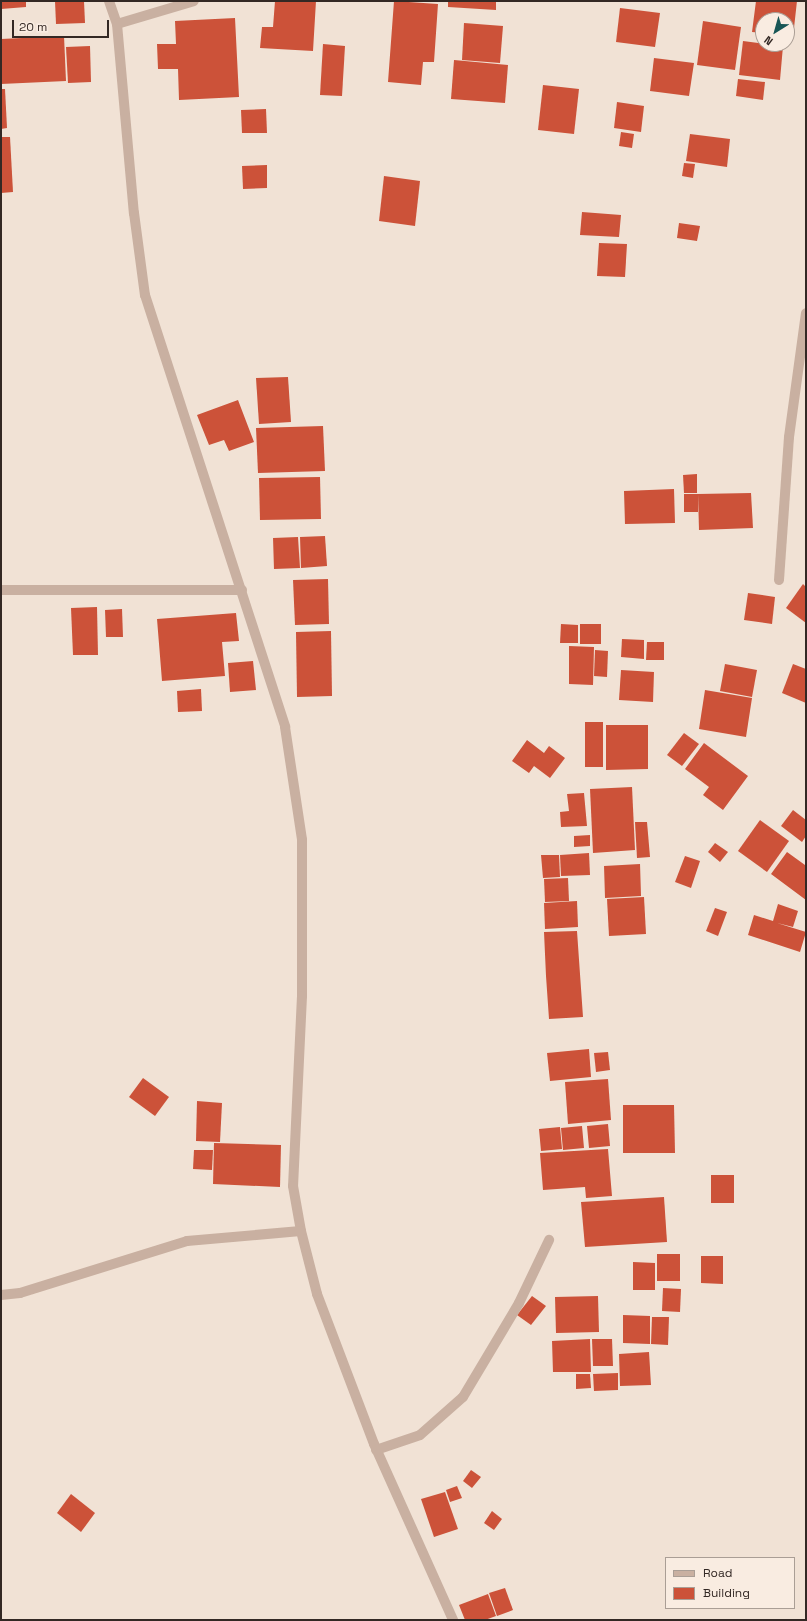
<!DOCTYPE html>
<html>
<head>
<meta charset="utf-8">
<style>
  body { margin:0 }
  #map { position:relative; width:807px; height:1621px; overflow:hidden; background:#f1e2d5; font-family:"Space Grotesk",sans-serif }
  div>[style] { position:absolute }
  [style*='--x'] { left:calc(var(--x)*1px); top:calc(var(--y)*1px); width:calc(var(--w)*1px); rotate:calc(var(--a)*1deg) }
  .building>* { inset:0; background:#cc5239 }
  .minor>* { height:10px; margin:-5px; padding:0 5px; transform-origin:5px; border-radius:5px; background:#c9b0a1 }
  span { translate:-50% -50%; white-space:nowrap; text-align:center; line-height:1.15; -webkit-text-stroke:3px #f9ece1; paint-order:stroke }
  .frame { position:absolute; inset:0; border:2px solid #332824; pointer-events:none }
  .legend { position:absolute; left:665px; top:1557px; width:130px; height:52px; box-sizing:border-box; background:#f9ece1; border:1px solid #aa9e95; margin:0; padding:5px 7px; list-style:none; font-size:12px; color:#332824 }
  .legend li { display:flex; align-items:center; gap:8px; height:20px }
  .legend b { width:20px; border:1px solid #aa9e95 }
  .north { position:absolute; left:755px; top:12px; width:40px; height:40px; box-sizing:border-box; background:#f9ece1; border:1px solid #aa9e95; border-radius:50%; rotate:217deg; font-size:11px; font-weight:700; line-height:16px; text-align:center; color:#332824 }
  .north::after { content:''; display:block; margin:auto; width:14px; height:18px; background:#185655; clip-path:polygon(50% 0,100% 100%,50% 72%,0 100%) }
  .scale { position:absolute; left:12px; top:20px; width:97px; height:18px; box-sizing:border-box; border:2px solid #332824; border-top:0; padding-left:5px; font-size:12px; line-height:14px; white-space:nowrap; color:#332824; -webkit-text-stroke:3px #f9ece1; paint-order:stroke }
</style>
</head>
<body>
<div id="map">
  <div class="building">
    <i style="clip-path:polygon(1px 1px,26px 1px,26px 7px,1px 9px)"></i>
    <i style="clip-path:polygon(55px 1px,84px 1px,85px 23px,56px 24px)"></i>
    <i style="clip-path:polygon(275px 1px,316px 1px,313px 51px,260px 48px,262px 27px,273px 27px)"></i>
    <i style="clip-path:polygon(394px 1px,438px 4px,434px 62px,423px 62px,421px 85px,388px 82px)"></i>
    <i style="clip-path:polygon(448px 1px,496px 1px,496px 10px,448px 7px)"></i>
    <i style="clip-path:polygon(756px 1px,797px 1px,793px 37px,787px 36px,787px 20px,763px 20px,763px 33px,752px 32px)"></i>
    <i style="clip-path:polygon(620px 8px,660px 13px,655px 47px,616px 42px)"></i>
    <i style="clip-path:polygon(235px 18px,239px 97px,179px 100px,178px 69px,158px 69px,157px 44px,176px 44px,175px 21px)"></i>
    <i style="clip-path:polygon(703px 21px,741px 27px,735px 70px,697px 65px)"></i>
    <i style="clip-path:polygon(464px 23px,503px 26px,500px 63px,462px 60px)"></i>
    <i style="clip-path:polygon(64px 36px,66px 81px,1px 84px,1px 39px)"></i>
    <i style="clip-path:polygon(743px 41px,783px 46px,780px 80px,739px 75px)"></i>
    <i style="clip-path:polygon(323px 44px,345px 46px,342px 96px,320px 95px)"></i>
    <i style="clip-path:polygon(90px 46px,91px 82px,68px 83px,66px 47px)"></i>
    <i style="clip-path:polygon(654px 58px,694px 63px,689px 96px,650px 91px)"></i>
    <i style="clip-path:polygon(454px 60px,508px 65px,505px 103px,451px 99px)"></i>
    <i style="clip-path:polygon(738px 79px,765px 82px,763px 100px,736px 96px)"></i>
    <i style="clip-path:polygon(543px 85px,579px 89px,574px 134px,538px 130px)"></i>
    <i style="clip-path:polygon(1px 89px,5px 89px,7px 128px,1px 129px)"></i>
    <i style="clip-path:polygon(617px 102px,644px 106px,641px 132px,614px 128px)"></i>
    <i style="clip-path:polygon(266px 109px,267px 133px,242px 133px,241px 110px)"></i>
    <i style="clip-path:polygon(621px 132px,634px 134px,632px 148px,619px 146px)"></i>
    <i style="clip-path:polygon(690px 134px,730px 139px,727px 167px,686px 161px)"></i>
    <i style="clip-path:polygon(1px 137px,10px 137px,13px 192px,1px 193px)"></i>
    <i style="clip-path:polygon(684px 163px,695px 164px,693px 178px,682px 176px)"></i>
    <i style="clip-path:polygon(267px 165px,267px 188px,243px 189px,242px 166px)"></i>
    <i style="clip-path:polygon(384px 176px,420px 181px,415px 226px,379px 221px)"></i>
    <i style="clip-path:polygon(582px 212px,621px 215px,619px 237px,580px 235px)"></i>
    <i style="clip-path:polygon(679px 223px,700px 226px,697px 241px,677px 238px)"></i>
    <i style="clip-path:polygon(599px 243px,627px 244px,625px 277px,597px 276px)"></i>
    <i style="clip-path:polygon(288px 377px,291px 422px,259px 424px,256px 378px)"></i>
    <i style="clip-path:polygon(238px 400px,254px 442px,229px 451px,224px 440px,209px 445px,197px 415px)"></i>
    <i style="clip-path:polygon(323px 426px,325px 471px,258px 473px,256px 428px)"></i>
    <i style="clip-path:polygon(697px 474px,697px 493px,684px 493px,683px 475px)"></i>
    <i style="clip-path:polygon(320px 477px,321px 519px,260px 520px,259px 478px)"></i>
    <i style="clip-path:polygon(674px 489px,675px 523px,625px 524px,624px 491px)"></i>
    <i style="clip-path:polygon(751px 493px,753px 528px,699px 530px,698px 494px)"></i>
    <i style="clip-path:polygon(684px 494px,698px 494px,698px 512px,684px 512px)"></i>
    <i style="clip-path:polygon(325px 536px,327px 566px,301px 568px,300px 537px)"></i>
    <i style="clip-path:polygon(298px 537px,300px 568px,274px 569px,273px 538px)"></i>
    <i style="clip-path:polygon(328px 579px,329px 624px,295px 625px,293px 580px)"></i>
    <i style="clip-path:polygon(803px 584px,806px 587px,806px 623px,786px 608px)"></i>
    <i style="clip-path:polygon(748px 593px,775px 597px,772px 624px,744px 620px)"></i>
    <i style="clip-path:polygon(97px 607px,98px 655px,73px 655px,71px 608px)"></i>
    <i style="clip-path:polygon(122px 609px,123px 637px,106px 637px,105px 610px)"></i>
    <i style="clip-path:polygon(236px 613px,239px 641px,222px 642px,225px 676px,162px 681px,157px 619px)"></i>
    <i style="clip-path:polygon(561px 624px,578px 625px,578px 643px,560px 643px)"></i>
    <i style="clip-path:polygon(580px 624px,601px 624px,601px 644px,580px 644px)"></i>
    <i style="clip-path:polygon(331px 631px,332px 696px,297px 697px,296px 632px)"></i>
    <i style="clip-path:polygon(622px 639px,644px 640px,644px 659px,621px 657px)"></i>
    <i style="clip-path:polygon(647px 642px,664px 642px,664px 660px,646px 660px)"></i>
    <i style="clip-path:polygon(569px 646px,594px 647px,593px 685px,569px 684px)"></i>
    <i style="clip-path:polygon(595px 650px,608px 651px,607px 677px,594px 676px)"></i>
    <i style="clip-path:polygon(253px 661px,256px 690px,230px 692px,228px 663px)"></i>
    <i style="clip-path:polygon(725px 664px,757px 670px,752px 697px,720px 691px)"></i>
    <i style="clip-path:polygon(793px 664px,806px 669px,806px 703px,782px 693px)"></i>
    <i style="clip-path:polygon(621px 670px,654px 672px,653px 702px,619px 700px)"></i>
    <i style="clip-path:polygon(201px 689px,202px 711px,178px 712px,177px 691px)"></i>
    <i style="clip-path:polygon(705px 690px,752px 698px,746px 737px,699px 729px)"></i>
    <i style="clip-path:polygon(585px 722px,603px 722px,603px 767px,585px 767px)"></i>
    <i style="clip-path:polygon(606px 725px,648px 725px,648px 769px,606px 770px)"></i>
    <i style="clip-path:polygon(684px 733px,699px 744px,682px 766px,667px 755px)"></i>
    <i style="clip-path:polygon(527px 740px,544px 753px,549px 746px,565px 758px,550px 778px,534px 766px,529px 773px,512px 761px)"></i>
    <i style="clip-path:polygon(704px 743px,748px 776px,723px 810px,703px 795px,709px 787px,685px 769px)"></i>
    <i style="clip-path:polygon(632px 787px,635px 850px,593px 853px,590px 789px)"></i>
    <i style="clip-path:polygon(584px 793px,587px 826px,561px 827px,560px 812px,569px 811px,567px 794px)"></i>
    <i style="clip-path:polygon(793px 810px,806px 820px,806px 836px,802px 842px,781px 826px)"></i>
    <i style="clip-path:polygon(760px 820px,789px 841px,767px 872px,738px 851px)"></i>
    <i style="clip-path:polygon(635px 822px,647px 822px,650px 857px,637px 858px)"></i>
    <i style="clip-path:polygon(590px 835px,590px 846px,574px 847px,574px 836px)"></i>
    <i style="clip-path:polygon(715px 843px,728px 852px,720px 862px,708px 852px)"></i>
    <i style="clip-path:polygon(787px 852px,805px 865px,806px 864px,806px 900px,771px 874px)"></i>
    <i style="clip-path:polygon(589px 853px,590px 875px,561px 876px,560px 855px)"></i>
    <i style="clip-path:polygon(541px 855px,559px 855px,560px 877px,543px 878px)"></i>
    <i style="clip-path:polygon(685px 856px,700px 861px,691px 888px,675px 882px)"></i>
    <i style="clip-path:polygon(640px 864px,641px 896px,605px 898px,604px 866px)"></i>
    <i style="clip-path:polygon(568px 878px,569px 901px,545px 902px,544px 879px)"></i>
    <i style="clip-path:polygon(644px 897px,646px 934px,609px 936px,607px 899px)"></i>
    <i style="clip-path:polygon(577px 901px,578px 927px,545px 929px,544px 903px)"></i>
    <i style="clip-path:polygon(778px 904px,798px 911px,793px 927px,777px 923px,806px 932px,800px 952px,748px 935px,754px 915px,773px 921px)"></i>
    <i style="clip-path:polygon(715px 908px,727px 912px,718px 936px,706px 931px)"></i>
    <i style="clip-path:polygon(577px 931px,583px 1017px,549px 1019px,546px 976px,566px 975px,546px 976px,544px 932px)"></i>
    <i style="clip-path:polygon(589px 1049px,591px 1077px,550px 1081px,547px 1053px)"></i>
    <i style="clip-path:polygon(608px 1052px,610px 1070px,596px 1072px,594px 1053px)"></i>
    <i style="clip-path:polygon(143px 1078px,169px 1097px,155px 1116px,129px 1097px)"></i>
    <i style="clip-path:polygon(608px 1079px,611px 1120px,568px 1124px,565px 1082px)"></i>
    <i style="clip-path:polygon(197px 1101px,222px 1103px,220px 1142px,196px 1141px)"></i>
    <i style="clip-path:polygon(623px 1105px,674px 1105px,675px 1153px,623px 1153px)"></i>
    <i style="clip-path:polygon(608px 1124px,610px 1146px,589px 1148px,587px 1126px)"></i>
    <i style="clip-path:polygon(582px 1126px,584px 1148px,563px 1150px,561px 1128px)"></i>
    <i style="clip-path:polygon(560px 1127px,562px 1149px,541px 1151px,539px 1129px)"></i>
    <i style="clip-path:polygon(214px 1143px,281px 1145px,280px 1187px,213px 1184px)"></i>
    <i style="clip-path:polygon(608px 1149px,612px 1196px,586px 1198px,585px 1187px,543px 1190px,540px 1153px)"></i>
    <i style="clip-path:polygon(194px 1150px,213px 1150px,212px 1170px,193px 1169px)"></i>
    <i style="clip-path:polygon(711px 1175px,734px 1175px,734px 1203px,711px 1203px)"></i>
    <i style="clip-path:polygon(664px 1197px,667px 1242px,585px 1247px,581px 1202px)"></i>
    <i style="clip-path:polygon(657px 1254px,680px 1254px,680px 1281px,657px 1281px)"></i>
    <i style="clip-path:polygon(701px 1256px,723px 1256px,723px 1284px,701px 1283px)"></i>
    <i style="clip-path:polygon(633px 1262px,655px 1263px,655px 1290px,633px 1290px)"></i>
    <i style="clip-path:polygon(663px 1288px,681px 1289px,680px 1312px,662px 1311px)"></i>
    <i style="clip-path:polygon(532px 1296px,546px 1306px,531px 1325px,517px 1315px)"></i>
    <i style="clip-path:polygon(598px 1296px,599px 1332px,556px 1333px,555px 1297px)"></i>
    <i style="clip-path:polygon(623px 1315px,650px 1316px,650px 1344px,623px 1343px)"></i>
    <i style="clip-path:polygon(652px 1317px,669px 1317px,668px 1345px,651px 1344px)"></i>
    <i style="clip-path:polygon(590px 1339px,591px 1372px,553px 1372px,552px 1341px)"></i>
    <i style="clip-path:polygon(592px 1339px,612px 1339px,613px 1366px,593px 1366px)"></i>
    <i style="clip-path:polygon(649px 1352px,651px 1385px,620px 1386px,619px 1354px)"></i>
    <i style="clip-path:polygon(618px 1373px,618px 1390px,594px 1391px,593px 1374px)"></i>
    <i style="clip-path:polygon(576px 1374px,590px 1374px,591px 1388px,576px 1389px)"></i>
    <i style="clip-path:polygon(471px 1470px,481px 1477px,472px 1488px,463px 1481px)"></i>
    <i style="clip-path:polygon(457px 1486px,462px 1498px,450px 1502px,446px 1490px)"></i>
    <i style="clip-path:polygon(445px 1492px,458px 1529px,434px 1537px,421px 1499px)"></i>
    <i style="clip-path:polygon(71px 1494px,95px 1513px,81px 1532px,57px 1513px)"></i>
    <i style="clip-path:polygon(492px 1511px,502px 1519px,494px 1530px,484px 1523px)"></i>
    <i style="clip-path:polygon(505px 1588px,513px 1610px,497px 1616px,489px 1593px)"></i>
    <i style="clip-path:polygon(488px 1594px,496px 1616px,485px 1620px,465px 1620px,459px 1605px)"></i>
  </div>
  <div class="minor">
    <i style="--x:109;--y:1;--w:24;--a:71"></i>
    <i style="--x:117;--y:24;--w:190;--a:84.9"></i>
    <i style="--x:134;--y:213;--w:83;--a:82.4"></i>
    <i style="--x:145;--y:295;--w:454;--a:72"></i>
    <i style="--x:285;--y:727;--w:114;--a:81.4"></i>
    <i style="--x:302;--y:840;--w:156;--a:90"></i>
    <i style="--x:302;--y:996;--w:190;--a:92.7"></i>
    <i style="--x:293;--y:1186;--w:46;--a:79.9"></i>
    <i style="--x:301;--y:1231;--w:65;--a:75.7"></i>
    <i style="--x:317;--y:1294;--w:160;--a:69.2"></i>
    <i style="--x:374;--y:1444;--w:193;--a:65.8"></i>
    <i style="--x:117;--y:24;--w:80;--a:-16.6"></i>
    <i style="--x:779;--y:580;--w:143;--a:-86"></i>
    <i style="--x:789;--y:437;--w:125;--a:-82.2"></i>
    <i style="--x:1;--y:590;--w:241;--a:0"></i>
    <i style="--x:1;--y:1295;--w:19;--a:-6"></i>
    <i style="--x:20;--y:1293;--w:175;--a:-17.3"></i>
    <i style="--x:187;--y:1241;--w:114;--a:-5"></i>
    <i style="--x:376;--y:1450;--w:46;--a:-18.8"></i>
    <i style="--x:420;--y:1435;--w:57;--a:-41.5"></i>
    <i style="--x:463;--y:1397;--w:109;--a:-59.2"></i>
    <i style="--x:519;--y:1303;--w:70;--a:-64.5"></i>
  </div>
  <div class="frame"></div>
  <ul class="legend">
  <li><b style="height:5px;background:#c9b0a1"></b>Road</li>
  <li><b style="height:11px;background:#cc5239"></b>Building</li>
  </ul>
  <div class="north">N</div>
  <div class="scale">20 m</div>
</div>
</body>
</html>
